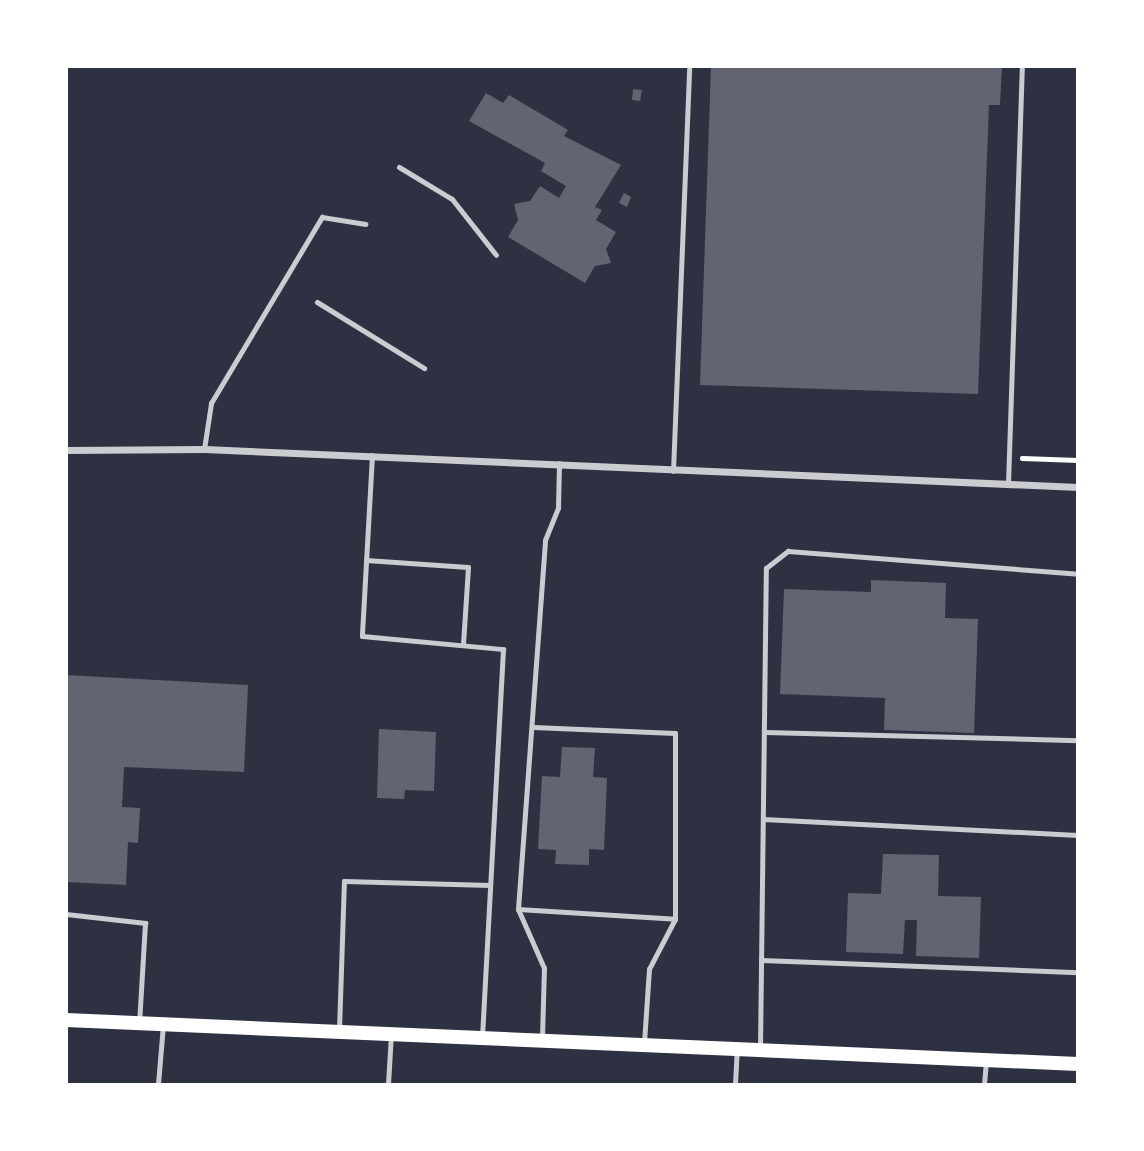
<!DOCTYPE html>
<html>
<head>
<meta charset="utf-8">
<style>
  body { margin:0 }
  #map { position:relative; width:1144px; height:1151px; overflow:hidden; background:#2d3142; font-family:Cabin,sans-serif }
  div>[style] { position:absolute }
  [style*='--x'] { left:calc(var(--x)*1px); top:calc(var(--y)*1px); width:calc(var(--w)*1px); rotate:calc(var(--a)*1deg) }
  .building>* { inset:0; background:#626471 }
  .path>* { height:4.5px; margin:-2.25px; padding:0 2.25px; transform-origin:2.25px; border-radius:2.25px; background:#fff }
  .service>* { height:5px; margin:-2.5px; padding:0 2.5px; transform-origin:2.5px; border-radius:2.5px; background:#caccd0 }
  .minor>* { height:7px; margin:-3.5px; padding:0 3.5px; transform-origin:3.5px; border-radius:3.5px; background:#caccd0 }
  .secondary>* { height:14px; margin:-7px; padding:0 7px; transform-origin:7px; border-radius:7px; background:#fff }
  span { translate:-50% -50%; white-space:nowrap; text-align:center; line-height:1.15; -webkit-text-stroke:7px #fff; paint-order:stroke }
  .frame { position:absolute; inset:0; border:68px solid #fff; pointer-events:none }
</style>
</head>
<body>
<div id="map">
  <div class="building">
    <i style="clip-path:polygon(711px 66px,1002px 66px,1000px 105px,989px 105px,978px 394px,700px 385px)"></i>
    <i style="clip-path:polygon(633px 89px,642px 90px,640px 101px,632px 100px)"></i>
    <i style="clip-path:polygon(486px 93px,503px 103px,509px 95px,568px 130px,564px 136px,621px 165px,595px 207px,602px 210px,596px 220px,616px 232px,606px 249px,611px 263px,595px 266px,585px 283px,508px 237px,518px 220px,514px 204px,530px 201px,540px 186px,559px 198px,566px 186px,541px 171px,545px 163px,469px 121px)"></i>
    <i style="clip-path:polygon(624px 193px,631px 197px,627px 207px,619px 203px)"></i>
    <i style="clip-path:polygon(871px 580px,946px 583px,945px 618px,978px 619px,974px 733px,884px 730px,885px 698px,780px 694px,784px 589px,871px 592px)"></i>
    <i style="clip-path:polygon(66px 675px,248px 685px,244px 772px,124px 767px,122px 807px,140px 808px,138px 843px,128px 842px,126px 885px,66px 882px)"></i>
    <i style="clip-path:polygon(379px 729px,436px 732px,434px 791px,405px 790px,404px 799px,377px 798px)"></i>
    <i style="clip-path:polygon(562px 747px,595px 748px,593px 777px,607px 778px,604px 850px,589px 849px,589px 865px,555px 864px,556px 850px,538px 849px,542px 776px,560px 777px)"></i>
    <i style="clip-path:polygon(883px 854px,939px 855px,938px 896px,981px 897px,979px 958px,916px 956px,917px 920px,905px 920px,903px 954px,846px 952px,848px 893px,881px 894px)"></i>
  </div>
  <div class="path">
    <i style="--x:1022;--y:458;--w:56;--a:2"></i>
  </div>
  <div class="service">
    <i style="--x:399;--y:167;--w:62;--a:31.1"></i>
    <i style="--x:452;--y:199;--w:71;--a:51.8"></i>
    <i style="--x:317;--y:302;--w:126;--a:31.7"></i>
    <i style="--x:204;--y:449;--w:47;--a:-81.3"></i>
    <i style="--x:211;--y:403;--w:217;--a:-59.2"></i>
    <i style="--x:322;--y:217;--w:44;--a:9.2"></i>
    <i style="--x:372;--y:455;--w:181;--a:93.2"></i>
    <i style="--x:362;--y:636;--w:142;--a:5.3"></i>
    <i style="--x:503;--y:649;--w:389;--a:93.1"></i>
    <i style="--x:673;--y:471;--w:405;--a:-87.7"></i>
    <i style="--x:1008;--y:484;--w:418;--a:-88.1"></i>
    <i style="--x:366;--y:560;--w:102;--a:3.9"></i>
    <i style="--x:468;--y:567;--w:78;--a:93.7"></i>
    <i style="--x:533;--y:727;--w:142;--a:2.4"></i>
    <i style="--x:675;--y:733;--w:186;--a:90"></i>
    <i style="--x:675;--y:919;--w:56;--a:117.5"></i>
    <i style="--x:649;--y:969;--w:73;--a:93.9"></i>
    <i style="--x:765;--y:732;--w:313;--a:1.5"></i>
    <i style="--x:763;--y:819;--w:315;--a:2.9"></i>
    <i style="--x:518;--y:909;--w:157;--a:3.6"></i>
    <i style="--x:66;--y:914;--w:80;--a:6.5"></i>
    <i style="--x:145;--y:923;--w:100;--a:93.4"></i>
    <i style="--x:761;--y:960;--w:317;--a:2.2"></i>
    <i style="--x:339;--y:1030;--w:149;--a:-88.1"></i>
    <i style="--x:344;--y:881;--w:146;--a:1.6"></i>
    <i style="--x:542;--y:1038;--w:70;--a:-88.4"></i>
    <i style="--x:544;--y:968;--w:64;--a:-113.8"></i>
    <i style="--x:518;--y:909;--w:370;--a:-85.8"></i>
    <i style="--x:545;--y:540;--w:35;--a:-68"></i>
    <i style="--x:558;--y:508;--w:45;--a:-88.7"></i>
    <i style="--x:760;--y:1048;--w:480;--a:-89.3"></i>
    <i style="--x:766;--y:568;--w:28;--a:-38"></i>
    <i style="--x:788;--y:551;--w:291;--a:4.5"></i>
    <i style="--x:158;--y:1084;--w:60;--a:-85.2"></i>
    <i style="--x:388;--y:1084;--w:50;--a:-86.6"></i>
    <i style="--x:735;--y:1084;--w:34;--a:-87"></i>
    <i style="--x:984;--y:1084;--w:24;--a:-85"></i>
  </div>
  <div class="minor">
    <i style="--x:66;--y:450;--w:138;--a:-0.4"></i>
    <i style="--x:204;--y:449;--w:875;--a:2.49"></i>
  </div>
  <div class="secondary">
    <i style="--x:66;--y:1020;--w:1013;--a:2.49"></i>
  </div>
  <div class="frame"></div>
</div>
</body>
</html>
